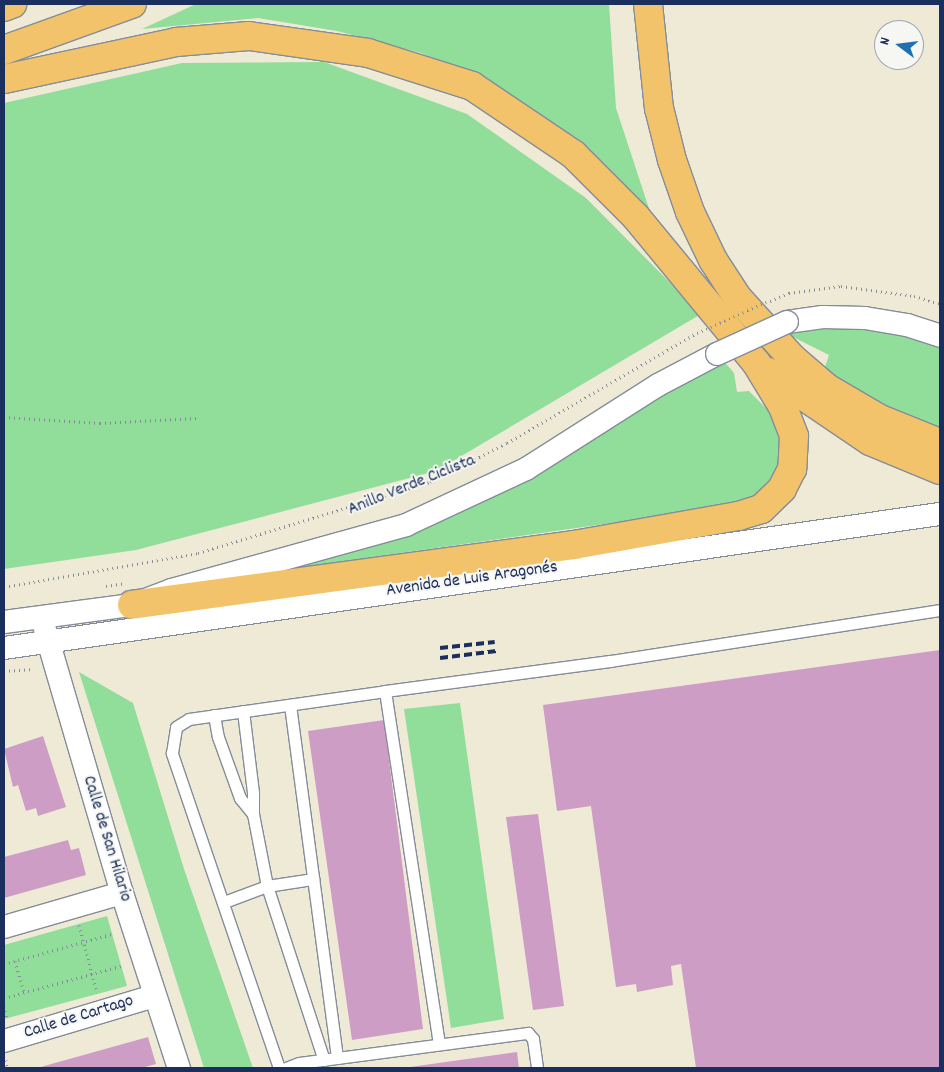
<!DOCTYPE html>
<html>
<head>
<meta charset="utf-8">
<style>
  body { margin:0 }
  #map { position:relative; width:944px; height:1072px; overflow:hidden; background:#eeead5; font-family:Dekko,sans-serif }
  div>[style] { position:absolute }
  [style*='--x'] { left:calc(var(--x)*1px); top:calc(var(--y)*1px); width:calc(var(--w)*1px); rotate:calc(var(--a)*1deg) }
  .green>* { inset:0; background:#91dd9a }
  .building>* { inset:0; background:#ce9dc6 }
  .path>* { height:3px; margin-top:-1.5px; transform-origin:0; background:repeating-linear-gradient(90deg,#848c9a 0 1px,transparent 0 5px) }
  .roads { filter:drop-shadow(1px 0 #848c9a) drop-shadow(-1px 0 #848c9a) drop-shadow(0 1px #848c9a) drop-shadow(0 -1px #848c9a) }
  .service>* { height:11px; margin:-5.5px; padding:0 5.5px; transform-origin:5.5px; border-radius:5.5px; background:#fff }
  .minor>* { height:22px; margin:-11px; padding:0 11px; transform-origin:11px; border-radius:11px; background:#fff }
  .motorway>* { height:28px; margin:-14px; padding:0 14px; transform-origin:14px; border-radius:14px; background:#f2c36a }
  .rail>* { height:4px; margin-top:-2px; transform-origin:0; background:repeating-linear-gradient(90deg,#1b2f5e 0 8px,transparent 0 12px) }
  .path-bridge>* { height:3px; margin-top:-1.5px; transform-origin:0; background:repeating-linear-gradient(90deg,#848c9a 0 1px,transparent 0 5px) }
  .bridges { filter:drop-shadow(1px 0 #848c9a) drop-shadow(-1px 0 #848c9a) drop-shadow(0 1px #848c9a) drop-shadow(0 -1px #848c9a) }
  .minor-bridge>* { height:22px; margin:-11px; padding:0 11px; transform-origin:11px; border-radius:11px; background:#fff }
  span { translate:-50% -50%; white-space:nowrap; text-align:center; line-height:1.15; -webkit-text-stroke:4px #f6f6f2; paint-order:stroke }
  .street-label { font-size:18px; color:#1b2f5e }
  .frame { position:absolute; inset:0; border:5px solid #1b2f5e; pointer-events:none }
  .north { position:absolute; left:874px; top:20px; width:50px; height:50px; box-sizing:border-box; background:#f6f6f2; border:1px solid #9ea6b7; border-radius:50%; rotate:285deg; font-size:14px; font-weight:700; line-height:20px; text-align:center; color:#1b2f5e }
  .north::after { content:''; display:block; margin:auto; width:18px; height:22px; background:#1f6fb2; clip-path:polygon(50% 0,100% 100%,50% 72%,0 100%) }
</style>
</head>
<body>
<div id="map">
  <div class="green">
    <i style="clip-path:polygon(196px 4px,609px 4px,616px 108px,657px 233px,581px 141px,492px 84px,421px 53px,337px 31px,258px 18px,142px 29px)"></i>
    <i style="clip-path:polygon(324px 62px,467px 114px,586px 198px,701px 314px,436px 471px,136px 550px,4px 569px,4px 103px,182px 63px)"></i>
    <i style="clip-path:polygon(838px 323px,940px 343px,940px 434px,904px 421px,823px 373px,829px 355px,785px 333px)"></i>
    <i style="clip-path:polygon(721px 358px,734px 373px,737px 392px,749px 391px,766px 408px,778px 428px,783px 456px,772px 484px,752px 503px,281px 570px,348px 549px)"></i>
    <i style="clip-path:polygon(79px 672px,133px 703px,184px 869px,253px 1068px,204px 1068px)"></i>
    <i style="clip-path:polygon(460px 703px,504px 1019px,451px 1028px,404px 709px)"></i>
    <i style="clip-path:polygon(107px 916px,127px 986px,4px 1019px,4px 945px)"></i>
  </div>
  <div class="building">
    <i style="clip-path:polygon(940px 650px,940px 1068px,696px 1068px,681px 964px,671px 966px,673px 985px,637px 992px,636px 984px,616px 987px,591px 806px,557px 811px,543px 705px)"></i>
    <i style="clip-path:polygon(384px 720px,423px 1029px,352px 1040px,308px 731px)"></i>
    <i style="clip-path:polygon(43px 736px,66px 807px,38px 816px,36px 808px,26px 811px,18px 785px,13px 787px,4px 749px)"></i>
    <i style="clip-path:polygon(538px 814px,564px 1006px,533px 1010px,506px 817px)"></i>
    <i style="clip-path:polygon(68px 840px,71px 850px,79px 848px,86px 875px,4px 898px,4px 857px)"></i>
    <i style="clip-path:polygon(148px 1037px,156px 1064px,141px 1068px,37px 1068px)"></i>
    <i style="clip-path:polygon(517px 1052px,519px 1068px,410px 1068px,410px 1067px)"></i>
  </div>
  <div class="path">
    <i style="--x:770;--y:301;--w:21;--a:-23"></i>
    <i style="--x:789;--y:293;--w:52;--a:-7.7"></i>
    <i style="--x:841;--y:286;--w:74;--a:7.8"></i>
    <i style="--x:914;--y:296;--w:27;--a:17"></i>
    <i style="--x:4;--y:417;--w:96;--a:3.6"></i>
    <i style="--x:100;--y:423;--w:98;--a:-2.9"></i>
    <i style="--x:106;--y:586;--w:18;--a:-9"></i>
    <i style="--x:4;--y:587;--w:197;--a:-9.9"></i>
    <i style="--x:198;--y:553;--w:243;--a:-17"></i>
    <i style="--x:430;--y:482;--w:86;--a:-26.9"></i>
    <i style="--x:507;--y:443;--w:220;--a:-30.1"></i>
    <i style="--x:4;--y:671;--w:30;--a:-4"></i>
    <i style="--x:79;--y:925;--w:70;--a:75.2"></i>
    <i style="--x:15;--y:961;--w:33;--a:74"></i>
    <i style="--x:4;--y:964;--w:112;--a:-15.5"></i>
    <i style="--x:4;--y:998;--w:121;--a:-15.3"></i>
    <i style="--x:4;--y:1006;--w:14;--a:78"></i>
    <i style="--x:6;--y:1060;--w:8;--a:83"></i>
  </div>
  <div class="roads">
    <div class="service">
      <i style="--x:290;--y:705;--w:356;--a:82.4"></i>
      <i style="--x:243;--y:711;--w:83;--a:83"></i>
      <i style="--x:253;--y:793;--w:21;--a:90"></i>
      <i style="--x:253;--y:814;--w:73;--a:79"></i>
      <i style="--x:267;--y:886;--w:183;--a:71.9"></i>
      <i style="--x:214;--y:715;--w:22;--a:80"></i>
      <i style="--x:218;--y:737;--w:65;--a:70.2"></i>
      <i style="--x:240;--y:798;--w:21;--a:51"></i>
      <i style="--x:224;--y:902;--w:46;--a:-20.4"></i>
      <i style="--x:267;--y:886;--w:47;--a:-8.7"></i>
      <i style="--x:439;--y:1044;--w:357;--a:-98.7"></i>
      <i style="--x:385;--y:691;--w:227;--a:-7.6"></i>
      <i style="--x:610;--y:661;--w:334;--a:-8.8"></i>
      <i style="--x:279;--y:1068;--w:333;--a:-108.8"></i>
      <i style="--x:172;--y:753;--w:26;--a:-81"></i>
      <i style="--x:176;--y:727;--w:15;--a:-32"></i>
      <i style="--x:189;--y:719;--w:198;--a:-8.1"></i>
      <i style="--x:286;--y:1068;--w:14;--a:-21"></i>
      <i style="--x:299;--y:1063;--w:231;--a:-7.5"></i>
      <i style="--x:528;--y:1033;--w:8;--a:50"></i>
      <i style="--x:533;--y:1039;--w:29;--a:82"></i>
    </div>
    <div class="minor">
      <i style="--x:787;--y:322;--w:36;--a:-8"></i>
      <i style="--x:823;--y:317;--w:42;--a:1.4"></i>
      <i style="--x:865;--y:318;--w:43;--a:9.5"></i>
      <i style="--x:907;--y:325;--w:35;--a:18"></i>
      <i style="--x:4;--y:622;--w:129;--a:-7.6"></i>
      <i style="--x:132;--y:605;--w:43;--a:-20.6"></i>
      <i style="--x:172;--y:590;--w:243;--a:-15.5"></i>
      <i style="--x:406;--y:525;--w:132;--a:-25"></i>
      <i style="--x:526;--y:469;--w:156;--a:-32.5"></i>
      <i style="--x:658;--y:385;--w:67;--a:-27.7"></i>
      <i style="--x:45;--y:630;--w:274;--a:73.7"></i>
      <i style="--x:122;--y:893;--w:184;--a:72"></i>
      <i style="--x:4;--y:648;--w:946;--a:-8.15"></i>
      <i style="--x:4;--y:927;--w:123;--a:-16.1"></i>
      <i style="--x:4;--y:1041;--w:157;--a:-16.7"></i>
    </div>
    <div class="motorway">
      <i style="--x:648;--y:4;--w:105;--a:84"></i>
      <i style="--x:659;--y:108;--w:54;--a:76"></i>
      <i style="--x:672;--y:160;--w:55;--a:70.9"></i>
      <i style="--x:690;--y:212;--w:53;--a:64.4"></i>
      <i style="--x:713;--y:260;--w:44;--a:57"></i>
      <i style="--x:737;--y:297;--w:81;--a:48"></i>
      <i style="--x:791;--y:357;--w:48;--a:40.7"></i>
      <i style="--x:827;--y:388;--w:61;--a:30.3"></i>
      <i style="--x:880;--y:419;--w:65;--a:21.8"></i>
      <i style="--x:4;--y:7;--w:9;--a:-21"></i>
      <i style="--x:4;--y:50;--w:136;--a:-19.8"></i>
      <i style="--x:4;--y:79;--w:176;--a:-12.1"></i>
      <i style="--x:176;--y:42;--w:73;--a:-4.7"></i>
      <i style="--x:249;--y:36;--w:120;--a:8.1"></i>
      <i style="--x:368;--y:53;--w:109;--a:17.6"></i>
      <i style="--x:472;--y:86;--w:122;--a:34"></i>
      <i style="--x:573;--y:154;--w:89;--a:45"></i>
      <i style="--x:636;--y:217;--w:190;--a:50.5"></i>
      <i style="--x:757;--y:364;--w:50;--a:58.8"></i>
      <i style="--x:783;--y:407;--w:31;--a:69"></i>
      <i style="--x:794;--y:436;--w:33;--a:93"></i>
      <i style="--x:792;--y:469;--w:22;--a:117"></i>
      <i style="--x:782;--y:489;--w:29;--a:136"></i>
      <i style="--x:761;--y:509;--w:24;--a:163"></i>
      <i style="--x:738;--y:516;--w:167;--a:170"></i>
      <i style="--x:574;--y:545;--w:446;--a:172.3"></i>
      <i style="--x:768;--y:372;--w:123;--a:34.1"></i>
      <i style="--x:870;--y:441;--w:76;--a:22.5"></i>
    </div>
  </div>
  <div class="rail">
    <i style="--x:440;--y:648;--w:55;--a:-6.2"></i>
    <i style="--x:440;--y:658;--w:57;--a:-7"></i>
  </div>
  <div class="path-bridge">
    <i style="--x:697;--y:333;--w:76;--a:-24.2"></i>
  </div>
  <div class="bridges">
    <div class="minor-bridge">
      <i style="--x:717;--y:354;--w:77;--a:-24.6"></i>
    </div>
  </div>
  <div class="street-label">
    <span style="left:412px;top:486px;rotate:-22deg">Anillo Verde Ciclista</span>
    <span style="left:472px;top:580px;rotate:-8deg">Avenida de Luis Aragonés</span>
    <span style="left:106px;top:839px;rotate:73deg">Calle de San Hilario</span>
    <span style="left:79px;top:1018px;rotate:-17deg">Calle de Cartago</span>
  </div>
  <div class="frame"></div>
  <div class="north">N</div>
</div>
</body>
</html>
